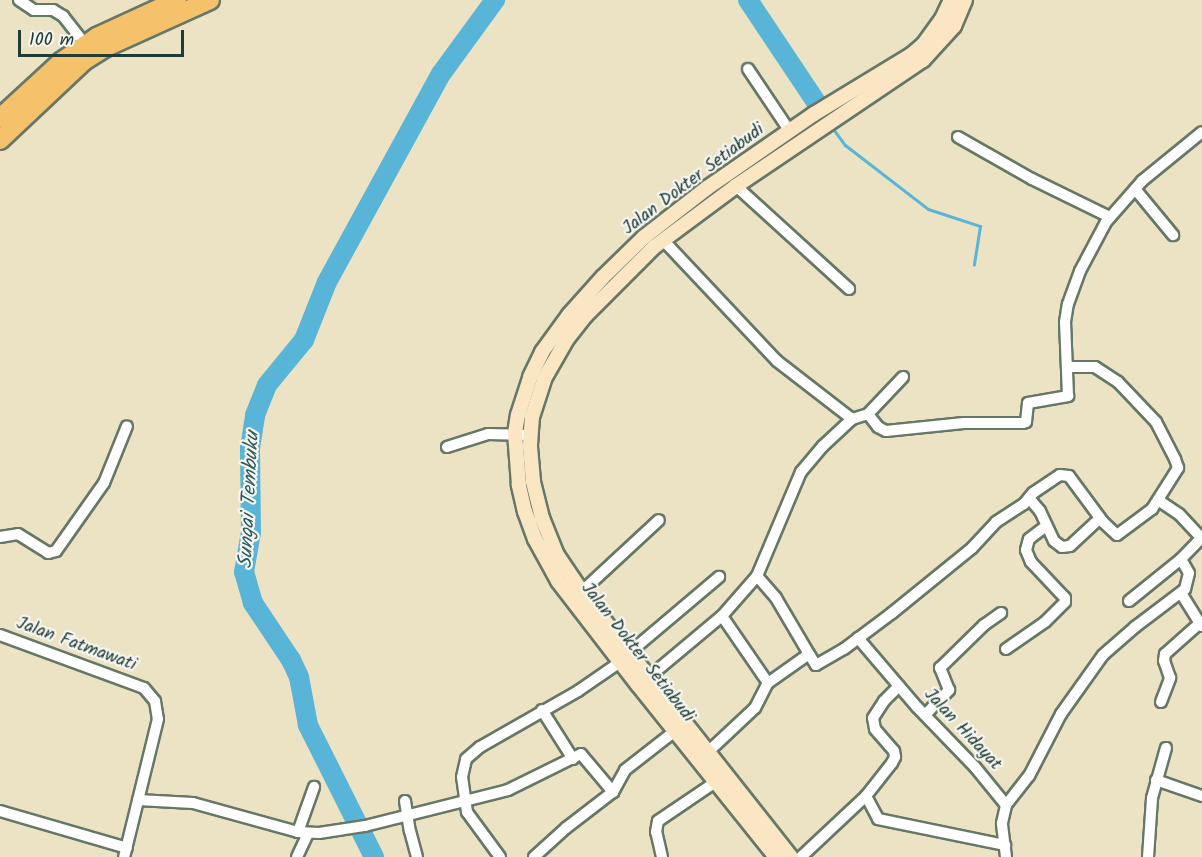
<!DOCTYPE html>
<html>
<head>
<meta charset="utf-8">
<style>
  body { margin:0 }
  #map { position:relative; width:1202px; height:857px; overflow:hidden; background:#ece3c5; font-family:Kalam,sans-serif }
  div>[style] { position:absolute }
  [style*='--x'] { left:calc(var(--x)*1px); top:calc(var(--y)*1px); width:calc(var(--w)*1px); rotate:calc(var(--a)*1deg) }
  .stream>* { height:3px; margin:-1.5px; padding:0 1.5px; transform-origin:1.5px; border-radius:1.5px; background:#59b5d7 }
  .river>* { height:20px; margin:-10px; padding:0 10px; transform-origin:10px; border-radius:10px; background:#59b5d7 }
  .roads { filter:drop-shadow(2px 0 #677767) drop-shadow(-2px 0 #677767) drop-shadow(0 2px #677767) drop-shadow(0 -2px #677767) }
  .street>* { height:10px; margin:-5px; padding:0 5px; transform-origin:5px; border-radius:5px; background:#fff }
  .secondary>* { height:14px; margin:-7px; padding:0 7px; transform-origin:7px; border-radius:7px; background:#fbe6c4 }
  .highway>* { height:18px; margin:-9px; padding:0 9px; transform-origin:9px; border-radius:9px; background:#f5c16b }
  span { translate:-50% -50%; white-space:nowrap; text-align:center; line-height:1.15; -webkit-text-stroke:4.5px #f6f6f2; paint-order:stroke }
  .street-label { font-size:18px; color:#1f3d34 }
  .water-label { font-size:20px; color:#2e5b5d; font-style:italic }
  .scale { position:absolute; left:18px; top:30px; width:166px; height:27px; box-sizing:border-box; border:3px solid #1f3d34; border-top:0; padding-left:8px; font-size:18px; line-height:21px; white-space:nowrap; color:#1f3d34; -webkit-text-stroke:4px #f6f6f2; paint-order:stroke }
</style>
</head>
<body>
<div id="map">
  <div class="stream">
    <i style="--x:831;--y:126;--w:24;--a:54"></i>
    <i style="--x:845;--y:145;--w:105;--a:37.6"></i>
    <i style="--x:928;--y:209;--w:55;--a:18.1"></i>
    <i style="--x:980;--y:226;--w:39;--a:99"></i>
  </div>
  <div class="river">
    <i style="--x:748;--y:0;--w:126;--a:56.3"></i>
    <i style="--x:374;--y:857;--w:148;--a:-116.6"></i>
    <i style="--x:308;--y:725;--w:49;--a:-100.6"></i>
    <i style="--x:299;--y:677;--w:19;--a:-115"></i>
    <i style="--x:291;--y:660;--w:69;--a:-123.7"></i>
    <i style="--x:253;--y:603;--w:32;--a:-106"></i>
    <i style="--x:244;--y:572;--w:40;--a:-80"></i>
    <i style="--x:251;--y:533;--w:85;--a:-90.7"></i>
    <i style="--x:250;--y:448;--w:33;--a:-81"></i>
    <i style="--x:255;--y:415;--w:32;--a:-68"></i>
    <i style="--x:267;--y:385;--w:58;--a:-50.6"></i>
    <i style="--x:304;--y:340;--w:62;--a:-68.4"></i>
    <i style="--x:327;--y:282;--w:237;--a:-61.3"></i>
    <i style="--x:441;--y:74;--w:92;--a:-53.9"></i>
  </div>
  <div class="roads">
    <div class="street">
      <i style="--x:19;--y:0;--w:18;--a:34"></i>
      <i style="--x:34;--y:10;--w:19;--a:0"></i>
      <i style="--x:53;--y:10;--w:12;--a:31"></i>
      <i style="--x:63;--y:16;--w:37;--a:52"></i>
      <i style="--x:748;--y:69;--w:73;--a:56.1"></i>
      <i style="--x:958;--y:137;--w:85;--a:29.6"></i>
      <i style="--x:1032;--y:179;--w:87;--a:26"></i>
      <i style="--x:736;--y:186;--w:153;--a:42.3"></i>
      <i style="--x:1135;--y:189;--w:60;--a:50.4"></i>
      <i style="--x:663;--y:240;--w:166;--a:46.7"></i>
      <i style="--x:777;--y:361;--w:95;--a:37.7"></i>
      <i style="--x:852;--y:419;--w:17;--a:-17"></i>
      <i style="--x:868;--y:414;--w:16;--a:52"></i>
      <i style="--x:878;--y:427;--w:9;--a:27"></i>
      <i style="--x:886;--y:431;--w:78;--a:-5.9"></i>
      <i style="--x:964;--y:423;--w:59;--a:0"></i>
      <i style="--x:1023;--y:423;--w:3;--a:-18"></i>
      <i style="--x:1026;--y:422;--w:19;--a:-84"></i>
      <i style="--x:1028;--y:403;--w:41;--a:-9.9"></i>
      <i style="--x:1068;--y:396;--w:74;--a:-92.3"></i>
      <i style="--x:1065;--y:322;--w:18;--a:-81"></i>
      <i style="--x:1068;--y:304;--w:35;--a:-70"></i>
      <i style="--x:1080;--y:271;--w:55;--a:-62"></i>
      <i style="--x:1106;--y:222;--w:55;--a:-48.7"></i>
      <i style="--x:1142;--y:181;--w:77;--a:-39.2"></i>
      <i style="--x:868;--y:414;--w:51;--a:-46.6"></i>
      <i style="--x:447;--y:447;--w:43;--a:-17.6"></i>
      <i style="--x:488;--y:434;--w:43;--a:1.3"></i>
      <i style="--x:1029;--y:498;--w:17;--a:50"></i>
      <i style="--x:1040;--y:511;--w:33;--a:65"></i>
      <i style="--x:1054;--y:541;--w:10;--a:37"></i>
      <i style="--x:1062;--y:547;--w:8;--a:-7"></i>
      <i style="--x:1070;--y:546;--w:41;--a:-43"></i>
      <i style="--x:1158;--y:500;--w:25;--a:34"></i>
      <i style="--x:1179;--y:514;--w:33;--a:47"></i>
      <i style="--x:0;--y:537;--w:18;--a:-9"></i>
      <i style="--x:18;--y:534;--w:36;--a:32"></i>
      <i style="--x:48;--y:553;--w:8;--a:-14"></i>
      <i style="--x:56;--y:551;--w:83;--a:-54.8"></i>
      <i style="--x:104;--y:483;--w:61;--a:-68"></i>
      <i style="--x:757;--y:576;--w:29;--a:49"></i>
      <i style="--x:776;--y:598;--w:65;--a:59.5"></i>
      <i style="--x:1181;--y:593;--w:39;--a:58"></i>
      <i style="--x:578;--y:595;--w:110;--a:-42.8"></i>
      <i style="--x:1129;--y:601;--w:67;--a:-38.9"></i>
      <i style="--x:722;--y:616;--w:81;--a:55.5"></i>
      <i style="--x:768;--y:683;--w:50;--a:-35.3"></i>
      <i style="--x:809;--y:654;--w:13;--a:58"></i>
      <i style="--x:816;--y:665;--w:32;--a:-30"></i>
      <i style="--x:844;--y:649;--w:60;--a:-36.9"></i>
      <i style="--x:892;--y:613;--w:103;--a:-39.1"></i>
      <i style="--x:972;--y:548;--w:35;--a:-47"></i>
      <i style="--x:996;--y:522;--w:33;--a:-33"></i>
      <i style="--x:1024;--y:504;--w:14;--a:-51"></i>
      <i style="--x:1033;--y:493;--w:32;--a:-34"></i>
      <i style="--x:1060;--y:475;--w:9;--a:6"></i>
      <i style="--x:1069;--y:476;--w:57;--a:53.5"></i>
      <i style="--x:1103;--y:522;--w:19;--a:43"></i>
      <i style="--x:1117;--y:535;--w:44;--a:-36.6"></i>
      <i style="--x:1152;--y:509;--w:49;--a:-57.6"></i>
      <i style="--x:1178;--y:468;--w:9;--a:-108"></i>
      <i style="--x:1175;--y:459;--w:42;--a:-117.2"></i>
      <i style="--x:1156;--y:422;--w:55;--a:-133.5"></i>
      <i style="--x:1118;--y:382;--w:27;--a:-147"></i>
      <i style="--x:1095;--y:367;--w:28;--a:180"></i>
      <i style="--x:0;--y:635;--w:153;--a:20.2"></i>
      <i style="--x:144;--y:688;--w:17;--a:50"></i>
      <i style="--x:155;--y:701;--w:18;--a:81"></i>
      <i style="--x:158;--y:719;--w:142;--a:103.8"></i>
      <i style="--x:858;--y:638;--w:91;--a:49.5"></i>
      <i style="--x:917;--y:707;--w:83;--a:46"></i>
      <i style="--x:975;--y:767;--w:49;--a:50.8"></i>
      <i style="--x:1006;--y:649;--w:47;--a:-34.7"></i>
      <i style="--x:1045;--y:622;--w:28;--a:-45"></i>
      <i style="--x:1065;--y:602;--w:4;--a:-90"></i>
      <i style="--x:1065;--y:598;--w:50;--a:-133.4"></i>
      <i style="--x:1031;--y:562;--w:13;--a:-113"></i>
      <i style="--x:1026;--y:550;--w:11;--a:-75"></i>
      <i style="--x:1029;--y:539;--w:21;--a:-37"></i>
      <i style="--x:629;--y:653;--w:118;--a:-40.2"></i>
      <i style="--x:643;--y:682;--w:103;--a:-39.9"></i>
      <i style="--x:722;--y:616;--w:53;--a:-48.8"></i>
      <i style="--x:757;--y:576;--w:113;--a:-67.1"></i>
      <i style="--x:801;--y:472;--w:34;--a:-50"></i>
      <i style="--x:823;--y:446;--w:40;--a:-43"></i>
      <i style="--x:1161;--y:702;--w:26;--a:-69"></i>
      <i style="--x:1170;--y:678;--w:18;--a:-109"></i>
      <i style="--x:1164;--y:661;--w:7;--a:-82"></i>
      <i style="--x:1165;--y:654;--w:47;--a:-41.5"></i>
      <i style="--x:542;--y:710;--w:58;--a:57.7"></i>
      <i style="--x:925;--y:715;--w:35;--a:-46"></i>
      <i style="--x:949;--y:690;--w:24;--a:-112"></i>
      <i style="--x:940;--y:668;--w:62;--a:-44.3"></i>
      <i style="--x:984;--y:625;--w:21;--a:-35"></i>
      <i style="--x:709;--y:751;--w:63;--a:-43.1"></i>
      <i style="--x:755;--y:708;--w:28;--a:-63"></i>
      <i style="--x:1156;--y:780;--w:49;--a:19.2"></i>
      <i style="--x:866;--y:796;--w:26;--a:62"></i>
      <i style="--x:878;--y:819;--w:130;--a:11.6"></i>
      <i style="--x:138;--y:800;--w:55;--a:3.1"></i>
      <i style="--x:193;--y:803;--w:109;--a:15.4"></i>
      <i style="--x:298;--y:832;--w:21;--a:3"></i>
      <i style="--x:319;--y:833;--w:47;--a:-8.7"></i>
      <i style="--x:365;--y:826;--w:147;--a:-14.1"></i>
      <i style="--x:508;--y:790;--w:81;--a:-26.3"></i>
      <i style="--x:581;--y:754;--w:50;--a:49.9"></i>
      <i style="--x:405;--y:801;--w:30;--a:81"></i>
      <i style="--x:410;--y:831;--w:27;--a:75"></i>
      <i style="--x:0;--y:811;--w:132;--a:16.2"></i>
      <i style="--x:298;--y:832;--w:48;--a:-70.4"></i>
      <i style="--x:297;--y:857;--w:26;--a:-65"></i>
      <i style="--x:500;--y:857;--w:56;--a:-126.3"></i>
      <i style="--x:467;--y:812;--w:35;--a:-98"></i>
      <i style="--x:462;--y:777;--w:18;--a:-77"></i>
      <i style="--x:466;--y:759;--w:18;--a:-41"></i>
      <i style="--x:480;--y:747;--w:113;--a:-29.7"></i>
      <i style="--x:578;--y:691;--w:51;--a:-34.6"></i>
      <i style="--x:534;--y:857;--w:43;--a:-42.2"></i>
      <i style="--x:566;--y:828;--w:59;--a:-37.5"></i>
      <i style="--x:613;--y:792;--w:25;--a:-61"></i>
      <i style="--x:625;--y:770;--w:63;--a:-38"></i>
      <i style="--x:662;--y:857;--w:26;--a:-103"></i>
      <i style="--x:656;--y:832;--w:11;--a:-80"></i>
      <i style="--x:658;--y:821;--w:71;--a:-34.1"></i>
      <i style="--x:801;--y:857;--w:89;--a:-43.2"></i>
      <i style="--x:866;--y:796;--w:42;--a:-51.8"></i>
      <i style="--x:892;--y:763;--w:7;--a:-63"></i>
      <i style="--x:895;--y:757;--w:6;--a:-99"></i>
      <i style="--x:894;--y:751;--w:29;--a:-131"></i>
      <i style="--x:875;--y:729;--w:11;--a:-100"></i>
      <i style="--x:873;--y:718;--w:20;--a:-57"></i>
      <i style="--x:884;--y:701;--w:21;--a:-45"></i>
      <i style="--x:1006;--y:857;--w:34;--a:-97"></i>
      <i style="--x:1002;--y:823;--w:18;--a:-77"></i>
      <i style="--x:1006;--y:805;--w:37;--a:-52"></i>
      <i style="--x:1029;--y:776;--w:70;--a:-62.7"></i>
      <i style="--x:1061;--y:714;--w:72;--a:-54.6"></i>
      <i style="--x:1103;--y:655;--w:43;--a:-41.2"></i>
      <i style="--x:1135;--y:627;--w:63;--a:-37.2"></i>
      <i style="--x:1185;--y:589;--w:16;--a:-76"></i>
      <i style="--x:1189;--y:573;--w:16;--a:-120"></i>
      <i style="--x:1181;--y:559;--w:30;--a:-46"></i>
      <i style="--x:1148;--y:857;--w:59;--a:-86.1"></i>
      <i style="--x:1152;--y:798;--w:52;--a:-74.4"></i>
    </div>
    <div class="secondary">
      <i style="--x:776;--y:857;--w:221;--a:-128.7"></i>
      <i style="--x:638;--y:685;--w:131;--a:-127.6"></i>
      <i style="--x:558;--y:581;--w:48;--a:-118.7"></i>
      <i style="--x:535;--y:539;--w:29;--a:-110"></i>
      <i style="--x:525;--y:512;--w:28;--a:-103"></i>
      <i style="--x:519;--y:485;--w:52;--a:-94.4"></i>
      <i style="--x:515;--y:433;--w:18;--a:-81"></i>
      <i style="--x:518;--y:415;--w:40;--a:-72"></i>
      <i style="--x:530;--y:377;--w:28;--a:-64"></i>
      <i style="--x:542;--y:352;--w:46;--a:-53.9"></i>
      <i style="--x:569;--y:315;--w:51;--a:-48.2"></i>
      <i style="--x:603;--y:277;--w:57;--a:-44.3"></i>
      <i style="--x:644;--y:237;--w:80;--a:-37.9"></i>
      <i style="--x:707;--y:188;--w:130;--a:-34.7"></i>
      <i style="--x:814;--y:114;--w:114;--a:-31.3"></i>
      <i style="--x:911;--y:55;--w:16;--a:-40"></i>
      <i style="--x:923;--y:45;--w:32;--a:-54"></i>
      <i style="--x:942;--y:19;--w:21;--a:-65"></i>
      <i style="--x:791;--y:857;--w:337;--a:-128.3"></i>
      <i style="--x:582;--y:592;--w:45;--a:-124"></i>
      <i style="--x:557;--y:555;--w:40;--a:-112"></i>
      <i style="--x:542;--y:518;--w:38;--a:-104"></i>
      <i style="--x:533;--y:481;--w:36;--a:-95"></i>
      <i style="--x:530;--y:445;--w:28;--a:-86"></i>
      <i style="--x:532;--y:417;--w:40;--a:-72"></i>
      <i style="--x:544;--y:379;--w:46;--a:-60.1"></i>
      <i style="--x:567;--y:339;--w:31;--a:-52"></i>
      <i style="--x:586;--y:315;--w:96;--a:-45"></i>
      <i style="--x:654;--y:247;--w:102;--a:-36.6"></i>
      <i style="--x:736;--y:186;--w:225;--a:-34"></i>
      <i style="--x:923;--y:60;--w:46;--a:-47.6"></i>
      <i style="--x:954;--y:26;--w:28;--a:-67"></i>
    </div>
    <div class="highway">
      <i style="--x:0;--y:118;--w:83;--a:-42.6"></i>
      <i style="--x:61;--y:62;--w:44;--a:-34.8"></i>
      <i style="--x:97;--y:37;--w:88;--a:-24.8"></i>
      <i style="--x:0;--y:140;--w:117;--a:-43.3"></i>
      <i style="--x:85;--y:60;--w:25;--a:-32"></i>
      <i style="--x:106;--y:47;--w:114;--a:-24.3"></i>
    </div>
  </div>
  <div class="street-label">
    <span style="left:694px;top:180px;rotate:-37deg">Jalan Dokter Setiabudi</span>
    <span style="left:76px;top:645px;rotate:20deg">Jalan Fatmawati</span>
    <span style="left:637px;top:653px;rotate:52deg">Jalan Dokter Setiabudi</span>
    <span style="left:962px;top:730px;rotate:47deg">Jalan Hidayat</span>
  </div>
  <div class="water-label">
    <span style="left:250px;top:500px;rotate:-87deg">Sungai Tembuku</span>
  </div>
  <div class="scale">100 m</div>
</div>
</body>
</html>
